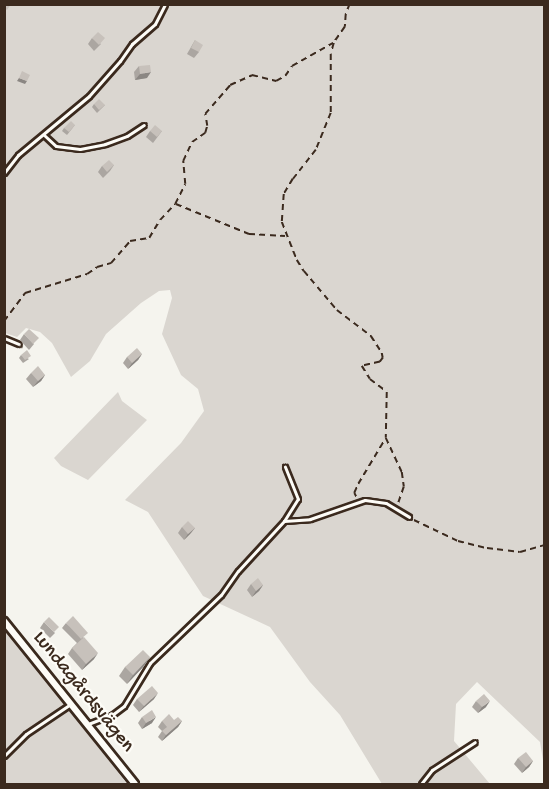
<!DOCTYPE html>
<html>
<head>
<meta charset="utf-8">
<style>
  body { margin:0 }
  #map { position:relative; width:549px; height:789px; overflow:hidden; background:#f5f4ee; font-family:"Gochi Hand",sans-serif }
  div>[style] { position:absolute }
  [style*='--x'] { left:calc(var(--x)*1px); top:calc(var(--y)*1px); width:calc(var(--w)*1px); rotate:calc(var(--a)*1deg) }
  .green>* { inset:0; background:#dad6d0 }
  .path>* { height:1.5px; margin-top:-0.75px; transform-origin:0; background:repeating-linear-gradient(90deg,#3b2a1e 0 6px,transparent 0 10.5px) }
  .roads { filter:drop-shadow(2px 0 #3b2a1e) drop-shadow(-2px 0 #3b2a1e) drop-shadow(0 2px #3b2a1e) drop-shadow(0 -2px #3b2a1e) }
  .lane>* { height:3px; margin:-1.5px; padding:0 1.5px; transform-origin:1.5px; border-radius:1.5px; background:#fdfcf7 }
  .street>* { height:6px; margin:-3px; padding:0 3px; transform-origin:3px; border-radius:3px; background:#fdfcf7 }
  .wall>* { inset:0; background:#aba6a1 }
  .shaded-wall>* { inset:0; background:#8b8783 }
  .building>* { inset:0; background:#c7c1bb }
  span { translate:-50% -50%; white-space:nowrap; text-align:center; line-height:1.15; -webkit-text-stroke:4.5px #fdfcf7; paint-order:stroke }
  .street-label { font-size:20px; color:#3b2a1e }
  .frame { position:absolute; inset:0; border:6px solid #3b2a1e; pointer-events:none }
</style>
</head>
<body>
<div id="map">
  <div class="green">
    <i style="clip-path:polygon(4px 5px,544px 5px,544px 766px,540px 742px,477px 682px,456px 704px,454px 741px,490px 784px,382px 784px,340px 715px,310px 682px,270px 627px,203px 596px,148px 512px,125px 500px,181px 443px,204px 411px,198px 389px,181px 375px,162px 334px,172px 298px,170px 290px,159px 291px,141px 303px,106px 334px,90px 361px,71px 377px,52px 343px,40px 332px,26px 328px,17px 337px,5px 333px)"></i>
    <i style="clip-path:polygon(118px 392px,122px 401px,147px 420px,88px 480px,61px 466px,54px 458px)"></i>
    <i style="clip-path:polygon(4px 628px,65px 704px,127px 784px,5px 784px)"></i>
  </div>
  <div class="path">
    <i style="--x:350;--y:4;--w:11;--a:112"></i>
    <i style="--x:346;--y:14;--w:13;--a:94"></i>
    <i style="--x:345;--y:27;--w:19;--a:125"></i>
    <i style="--x:334;--y:43;--w:11;--a:105"></i>
    <i style="--x:331;--y:54;--w:59;--a:90"></i>
    <i style="--x:331;--y:113;--w:40;--a:112"></i>
    <i style="--x:316;--y:150;--w:37;--a:128"></i>
    <i style="--x:293;--y:179;--w:17;--a:121"></i>
    <i style="--x:284;--y:194;--w:28;--a:94"></i>
    <i style="--x:282;--y:222;--w:41;--a:68.5"></i>
    <i style="--x:297;--y:260;--w:13;--a:58"></i>
    <i style="--x:304;--y:271;--w:51;--a:49.8"></i>
    <i style="--x:337;--y:310;--w:43;--a:37.4"></i>
    <i style="--x:371;--y:336;--w:20;--a:57"></i>
    <i style="--x:382;--y:353;--w:5;--a:79"></i>
    <i style="--x:383;--y:358;--w:5;--a:127"></i>
    <i style="--x:380;--y:362;--w:18;--a:167"></i>
    <i style="--x:362;--y:366;--w:15;--a:58"></i>
    <i style="--x:370;--y:379;--w:21;--a:37"></i>
    <i style="--x:387;--y:392;--w:46;--a:91.2"></i>
    <i style="--x:386;--y:438;--w:38;--a:65"></i>
    <i style="--x:402;--y:472;--w:15;--a:82"></i>
    <i style="--x:404;--y:487;--w:18;--a:109"></i>
    <i style="--x:176;--y:204;--w:79;--a:22.3"></i>
    <i style="--x:249;--y:234;--w:36;--a:3"></i>
    <i style="--x:4;--y:321;--w:35;--a:-53"></i>
    <i style="--x:25;--y:293;--w:65;--a:-17"></i>
    <i style="--x:87;--y:274;--w:12;--a:-35"></i>
    <i style="--x:97;--y:267;--w:15;--a:-16"></i>
    <i style="--x:111;--y:263;--w:29;--a:-49"></i>
    <i style="--x:130;--y:241;--w:19;--a:-9"></i>
    <i style="--x:149;--y:238;--w:21;--a:-59"></i>
    <i style="--x:160;--y:220;--w:22;--a:-47"></i>
    <i style="--x:175;--y:204;--w:22;--a:-63"></i>
    <i style="--x:185;--y:184;--w:23;--a:-95"></i>
    <i style="--x:183;--y:161;--w:21;--a:-65"></i>
    <i style="--x:192;--y:142;--w:16;--a:-35"></i>
    <i style="--x:205;--y:133;--w:7;--a:-74"></i>
    <i style="--x:207;--y:126;--w:12;--a:-99"></i>
    <i style="--x:205;--y:114;--w:38;--a:-49"></i>
    <i style="--x:230;--y:85;--w:24;--a:-24"></i>
    <i style="--x:252;--y:75;--w:25;--a:14"></i>
    <i style="--x:276;--y:81;--w:10;--a:-29"></i>
    <i style="--x:285;--y:76;--w:12;--a:-55"></i>
    <i style="--x:292;--y:66;--w:47;--a:-29.3"></i>
    <i style="--x:356;--y:497;--w:4;--a:-117"></i>
    <i style="--x:354;--y:493;--w:10;--a:-66"></i>
    <i style="--x:358;--y:484;--w:52;--a:-59"></i>
    <i style="--x:414;--y:520;--w:49;--a:25.5"></i>
    <i style="--x:458;--y:541;--w:30;--a:14"></i>
    <i style="--x:487;--y:548;--w:33;--a:7"></i>
    <i style="--x:520;--y:552;--w:25;--a:-16"></i>
  </div>
  <div class="roads">
    <div class="lane">
      <i style="--x:44;--y:135;--w:16;--a:43"></i>
      <i style="--x:56;--y:146;--w:24;--a:7"></i>
      <i style="--x:80;--y:149;--w:25;--a:-11"></i>
      <i style="--x:105;--y:144;--w:23;--a:-20"></i>
      <i style="--x:127;--y:136;--w:20;--a:-33"></i>
      <i style="--x:4;--y:173;--w:23;--a:-52"></i>
      <i style="--x:18;--y:155;--w:92;--a:-39.7"></i>
      <i style="--x:89;--y:96;--w:47;--a:-48.5"></i>
      <i style="--x:120;--y:61;--w:21;--a:-55"></i>
      <i style="--x:132;--y:44;--w:30;--a:-41"></i>
      <i style="--x:155;--y:24;--w:22;--a:-63"></i>
      <i style="--x:4;--y:338;--w:16;--a:22"></i>
      <i style="--x:284;--y:521;--w:26;--a:-4"></i>
      <i style="--x:310;--y:519;--w:58;--a:-19.1"></i>
      <i style="--x:365;--y:500;--w:21;--a:8"></i>
      <i style="--x:386;--y:503;--w:27;--a:31"></i>
      <i style="--x:88;--y:724;--w:26;--a:-21"></i>
      <i style="--x:112;--y:715;--w:15;--a:-37"></i>
      <i style="--x:124;--y:706;--w:50;--a:-58.8"></i>
      <i style="--x:150;--y:663;--w:98;--a:-43.8"></i>
      <i style="--x:221;--y:595;--w:29;--a:-55"></i>
      <i style="--x:238;--y:571;--w:68;--a:-47.4"></i>
      <i style="--x:284;--y:521;--w:26;--a:-58"></i>
      <i style="--x:298;--y:499;--w:35;--a:-112"></i>
      <i style="--x:4;--y:756;--w:31;--a:-45"></i>
      <i style="--x:26;--y:734;--w:52;--a:-34"></i>
      <i style="--x:421;--y:784;--w:18;--a:-52"></i>
      <i style="--x:432;--y:770;--w:51;--a:-33.1"></i>
    </div>
    <div class="street">
      <i style="--x:4;--y:621;--w:209;--a:51.2"></i>
    </div>
  </div>
  <div class="wall">
    <i style="clip-path:polygon(92px 38px,101px 44px,94px 51px,88px 44px)"></i>
    <i style="clip-path:polygon(195px 40px,199px 52px,194px 58px,187px 54px)"></i>
    <i style="clip-path:polygon(139px 66px,147px 78px,135px 80px,134px 72px)"></i>
    <i style="clip-path:polygon(94px 104px,105px 105px,97px 113px,92px 107px)"></i>
    <i style="clip-path:polygon(75px 125px,67px 135px,62px 131px,64px 128px)"></i>
    <i style="clip-path:polygon(150px 131px,162px 131px,153px 143px,146px 137px)"></i>
    <i style="clip-path:polygon(114px 165px,110px 171px,103px 178px,98px 172px,102px 166px)"></i>
    <i style="clip-path:polygon(24px 334px,34px 344px,29px 350px,20px 340px)"></i>
    <i style="clip-path:polygon(142px 354px,138px 360px,128px 369px,123px 363px,127px 357px)"></i>
    <i style="clip-path:polygon(21px 355px,29px 359px,23px 363px,19px 358px)"></i>
    <i style="clip-path:polygon(31px 373px,45px 375px,41px 381px,33px 387px,26px 379px)"></i>
    <i style="clip-path:polygon(182px 527px,195px 528px,190px 534px,184px 540px,178px 533px)"></i>
    <i style="clip-path:polygon(251px 584px,263px 585px,259px 591px,252px 597px,247px 590px)"></i>
    <i style="clip-path:polygon(44px 622px,55px 633px,50px 638px,40px 628px)"></i>
    <i style="clip-path:polygon(66px 623px,84px 638px,94px 659px,82px 670px,68px 654px,72px 648px,77px 643px,62px 628px)"></i>
    <i style="clip-path:polygon(150px 657px,144px 666px,127px 684px,119px 676px,125px 667px)"></i>
    <i style="clip-path:polygon(137px 699px,154px 699px,139px 712px,133px 705px)"></i>
    <i style="clip-path:polygon(476px 701px,486px 707px,478px 713px,472px 707px)"></i>
    <i style="clip-path:polygon(142px 717px,152px 723px,142px 729px,138px 723px)"></i>
    <i style="clip-path:polygon(174px 720px,182px 721px,178px 727px,162px 741px,158px 737px,162px 731px,158px 727px,162px 721px)"></i>
    <i style="clip-path:polygon(518px 758px,533px 761px,529px 767px,522px 773px,514px 764px)"></i>
  </div>
  <div class="shaded-wall">
    <i style="clip-path:polygon(151px 72px,147px 78px,135px 80px,140px 74px)"></i>
    <i style="clip-path:polygon(19px 78px,27px 81px,25px 84px,17px 81px)"></i>
    <i style="clip-path:polygon(142px 354px,138px 360px,128px 369px,132px 363px)"></i>
    <i style="clip-path:polygon(45px 375px,41px 381px,33px 387px,38px 381px)"></i>
    <i style="clip-path:polygon(195px 528px,190px 534px,184px 540px,188px 534px)"></i>
    <i style="clip-path:polygon(263px 585px,259px 591px,252px 597px,256px 591px)"></i>
    <i style="clip-path:polygon(98px 653px,94px 659px,82px 670px,86px 664px)"></i>
    <i style="clip-path:polygon(150px 657px,144px 666px,127px 684px,133px 675px)"></i>
    <i style="clip-path:polygon(158px 693px,154px 699px,139px 712px,144px 706px)"></i>
    <i style="clip-path:polygon(490px 701px,486px 707px,478px 713px,482px 707px)"></i>
    <i style="clip-path:polygon(156px 717px,152px 723px,142px 729px,146px 723px)"></i>
    <i style="clip-path:polygon(182px 721px,178px 727px,162px 741px,166px 735px)"></i>
    <i style="clip-path:polygon(533px 761px,529px 767px,522px 773px,526px 767px)"></i>
  </div>
  <div class="building">
    <i style="clip-path:polygon(4px 4px,11px 4px,7px 10px,4px 8px)"></i>
    <i style="clip-path:polygon(98px 32px,105px 38px,99px 45px,92px 38px)"></i>
    <i style="clip-path:polygon(195px 40px,203px 45px,199px 52px,191px 48px)"></i>
    <i style="clip-path:polygon(150px 65px,151px 72px,140px 74px,139px 66px)"></i>
    <i style="clip-path:polygon(22px 71px,30px 75px,27px 81px,19px 78px)"></i>
    <i style="clip-path:polygon(99px 99px,105px 105px,99px 110px,94px 104px)"></i>
    <i style="clip-path:polygon(71px 121px,75px 125px,69px 132px,64px 128px)"></i>
    <i style="clip-path:polygon(155px 125px,162px 131px,157px 137px,150px 131px)"></i>
    <i style="clip-path:polygon(109px 160px,114px 165px,107px 172px,102px 166px)"></i>
    <i style="clip-path:polygon(29px 329px,39px 338px,33px 344px,24px 334px)"></i>
    <i style="clip-path:polygon(137px 348px,142px 354px,132px 363px,127px 357px)"></i>
    <i style="clip-path:polygon(27px 350px,31px 356px,25px 360px,21px 355px)"></i>
    <i style="clip-path:polygon(38px 366px,45px 375px,38px 381px,31px 373px)"></i>
    <i style="clip-path:polygon(188px 521px,195px 528px,188px 534px,182px 527px)"></i>
    <i style="clip-path:polygon(258px 578px,263px 585px,256px 591px,251px 584px)"></i>
    <i style="clip-path:polygon(73px 616px,88px 633px,81px 639px,66px 623px)"></i>
    <i style="clip-path:polygon(49px 617px,59px 627px,54px 632px,44px 622px)"></i>
    <i style="clip-path:polygon(84px 637px,98px 653px,86px 664px,72px 648px)"></i>
    <i style="clip-path:polygon(143px 650px,150px 657px,133px 675px,125px 667px)"></i>
    <i style="clip-path:polygon(152px 686px,158px 693px,144px 706px,137px 699px)"></i>
    <i style="clip-path:polygon(484px 694px,490px 701px,482px 707px,476px 701px)"></i>
    <i style="clip-path:polygon(152px 710px,156px 717px,146px 723px,142px 717px)"></i>
    <i style="clip-path:polygon(169px 714px,174px 720px,178px 717px,182px 721px,166px 735px,162px 731px,167px 727px,162px 721px)"></i>
    <i style="clip-path:polygon(526px 752px,533px 761px,526px 767px,518px 758px)"></i>
  </div>
  <div class="street-label">
    <span style="left:83px;top:692px;rotate:51deg">Lundagårdsvägen</span>
  </div>
  <div class="frame"></div>
</div>
</body>
</html>
